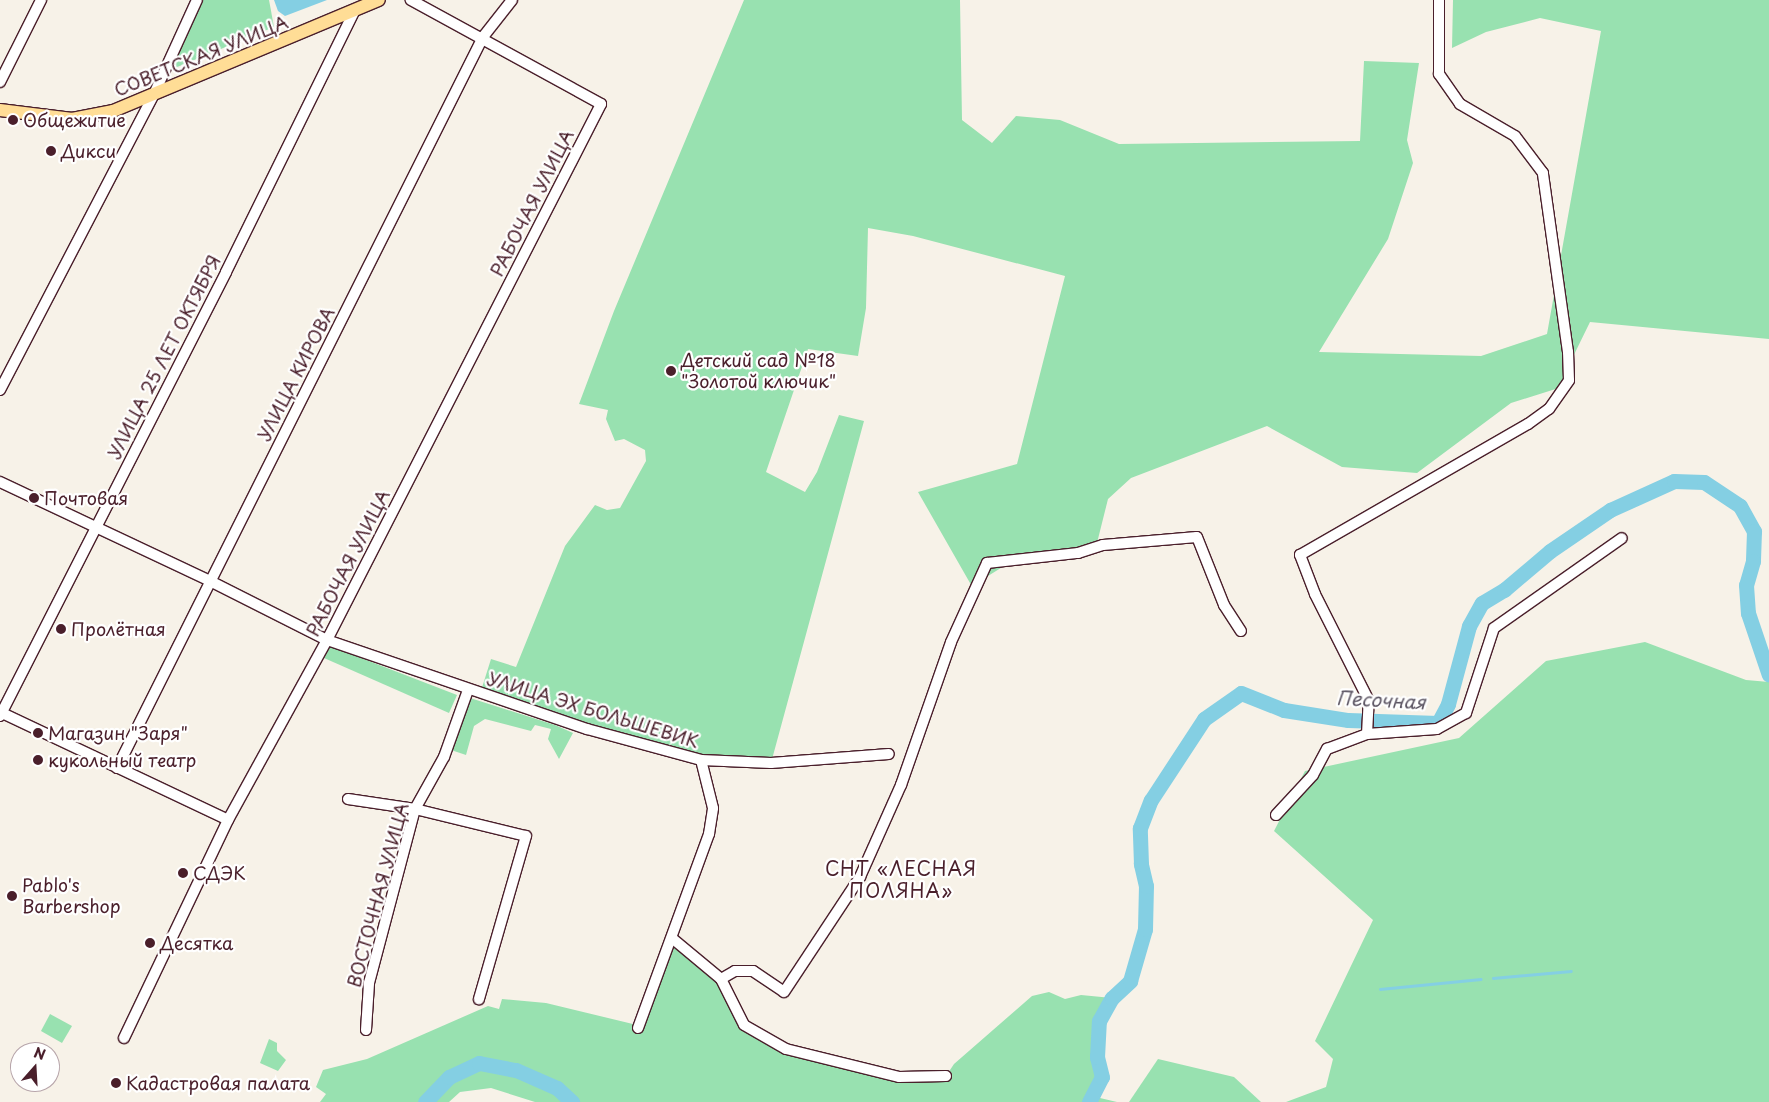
<!DOCTYPE html>
<html>
<head>
<meta charset="utf-8">
<style>
  body { margin:0 }
  #map { position:relative; width:1769px; height:1102px; overflow:hidden; background:#f7f2e8; font-family:"Playpen Sans",sans-serif }
  div>[style] { position:absolute }
  [style*='--x'] { left:calc(var(--x)*1px); top:calc(var(--y)*1px); width:calc(var(--w)*1px); rotate:calc(var(--a)*1deg) }
  .green>* { inset:0; background:#98e1b0 }
  .water>* { inset:0; background:#84cfe3 }
  .stream>* { height:2.5px; margin:-1.25px; padding:0 1.25px; transform-origin:1.25px; border-radius:1.25px; background:#84cfe3 }
  .river>* { height:15px; margin:-7.5px; padding:0 7.5px; transform-origin:7.5px; border-radius:7.5px; background:#84cfe3 }
  .roads { filter:drop-shadow(1px 0 #4a1f2b) drop-shadow(-1px 0 #4a1f2b) drop-shadow(0 1px #4a1f2b) drop-shadow(0 -1px #4a1f2b) }
  .minor>* { height:10px; margin:-5px; padding:0 5px; transform-origin:5px; border-radius:5px; background:#fff }
  .major>* { height:12px; margin:-6px; padding:0 6px; transform-origin:6px; border-radius:6px; background:#ffdd96 }
  .dots>* { width:14px; height:14px; translate:-50% -50%; box-sizing:border-box; border:2px solid #fff; border-radius:50% }
  span { translate:-50% -50%; white-space:nowrap; text-align:center; line-height:1.15; -webkit-text-stroke:4.5px #fff; paint-order:stroke }
  .street-label { font-size:18px; color:#4a1f2b }
  .poi-label { font-size:18px; color:#4a1f2b }
  .left { translate:0 -50%; text-align:left }
  .water-label { font-size:19px; color:#5b5462; font-style:italic }
  .neighbourhood-label { font-size:19px; color:#4a1f2b; letter-spacing:1px }
  .north { position:absolute; left:10px; top:1042px; width:50px; height:50px; box-sizing:border-box; background:#fff; border:1px solid #b7a5aa; border-radius:50%; rotate:19deg; font-size:14px; font-weight:700; line-height:20px; text-align:center; color:#4a1f2b }
  .north::after { content:''; display:block; margin:auto; width:18px; height:22px; background:#4a1f2b; clip-path:polygon(50% 0,100% 100%,50% 72%,0 100%) }
</style>
</head>
<body>
<div id="map">
  <div class="green">
    <i style="clip-path:polygon(199px 0,269px 0,274px 27px,165px 72px)"></i>
    <i style="clip-path:polygon(744px 0,960px 0,962px 120px,992px 143px,1016px 116px,1060px 120px,1119px 144px,1360px 141px,1364px 61px,1419px 63px,1407px 140px,1413px 163px,1388px 239px,1319px 352px,1481px 356px,1547px 334px,1601px 31px,1540px 18px,1486px 32px,1452px 48px,1453px 0,1769px 0,1769px 339px,1590px 322px,1568px 367px,1565px 386px,1511px 403px,1417px 473px,1342px 467px,1267px 426px,1131px 478px,1108px 499px,1097px 543px,1074px 558px,1004px 566px,988px 576px,974px 590px,918px 492px,1017px 464px,1065px 276px,913px 236px,868px 228px,866px 308px,858px 356px,808px 349px,766px 472px,805px 492px,817px 472px,839px 415px,864px 421px,771px 763px,701px 760px,480px 694px,491px 659px,516px 667px,565px 546px,595px 505px,607px 510px,620px 508px,646px 461px,645px 450px,624px 439px,615px 441px,606px 419px,608px 410px,579px 404px,614px 311px)"></i>
    <i style="clip-path:polygon(1645px 642px,1746px 680px,1769px 682px,1769px 1102px,1286px 1102px,1326px 1087px,1333px 1059px,1315px 1041px,1373px 920px,1274px 831px,1305px 771px,1459px 738px,1546px 661px)"></i>
    <i style="clip-path:polygon(330px 646px,457px 695px,449px 713px,324px 658px)"></i>
    <i style="clip-path:polygon(467px 697px,555px 725px,573px 733px,559px 759px,548px 739px,551px 729px,535px 725px,531px 731px,485px 719px,474px 726px,466px 755px,451px 750px)"></i>
    <i style="clip-path:polygon(671px 937px,721px 979px,745px 1025px,786px 1049px,899px 1077px,946px 1076px,954px 1064px,1032px 996px,1049px 992px,1065px 999px,1081px 995px,1112px 998px,1099px 1022px,1097px 1057px,1102px 1077px,1100px 1098px,1117px 1102px,535px 1102px,491px 1088px,460px 1092px,449px 1102px,320px 1102px,326px 1094px,316px 1087px,323px 1070px,367px 1059px,488px 1006px,499px 1009px,502px 999px,546px 1003px,637px 1025px)"></i>
    <i style="clip-path:polygon(50px 1014px,72px 1026px,62px 1043px,41px 1031px)"></i>
    <i style="clip-path:polygon(269px 1039px,277px 1043px,277px 1051px,286px 1060px,278px 1071px,260px 1063px)"></i>
    <i style="clip-path:polygon(1158px 1059px,1234px 1077px,1261px 1102px,1129px 1102px)"></i>
  </div>
  <div class="water">
    <i style="clip-path:polygon(274px 0,327px 0,285px 16px,278px 11px)"></i>
  </div>
  <div class="stream">
    <i style="--x:1493;--y:978;--w:78;--a:-5.1"></i>
    <i style="--x:1380;--y:989;--w:101;--a:-5.7"></i>
  </div>
  <div class="river">
    <i style="--x:425;--y:1102;--w:35;--a:-46"></i>
    <i style="--x:449;--y:1077;--w:33;--a:-25"></i>
    <i style="--x:479;--y:1063;--w:38;--a:11"></i>
    <i style="--x:516;--y:1070;--w:45;--a:23.7"></i>
    <i style="--x:557;--y:1088;--w:21;--a:43"></i>
    <i style="--x:1089;--y:1102;--w:28;--a:-63"></i>
    <i style="--x:1102;--y:1077;--w:21;--a:-104"></i>
    <i style="--x:1097;--y:1057;--w:36;--a:-87"></i>
    <i style="--x:1099;--y:1021;--w:26;--a:-61"></i>
    <i style="--x:1112;--y:998;--w:25;--a:-43"></i>
    <i style="--x:1130;--y:981;--w:54;--a:-73.9"></i>
    <i style="--x:1145;--y:929;--w:43;--a:-88.7"></i>
    <i style="--x:1146;--y:886;--w:23;--a:-103"></i>
    <i style="--x:1141;--y:864;--w:36;--a:-92"></i>
    <i style="--x:1140;--y:828;--w:30;--a:-69"></i>
    <i style="--x:1151;--y:800;--w:97;--a:-56.8"></i>
    <i style="--x:1204;--y:719;--w:45;--a:-35.1"></i>
    <i style="--x:1241;--y:693;--w:46;--a:21.6"></i>
    <i style="--x:1284;--y:710;--w:65;--a:8.9"></i>
    <i style="--x:1348;--y:720;--w:90;--a:1.9"></i>
    <i style="--x:1438;--y:723;--w:21;--a:-62"></i>
    <i style="--x:1448;--y:704;--w:81;--a:-74.9"></i>
    <i style="--x:1469;--y:626;--w:26;--a:-61"></i>
    <i style="--x:1482;--y:603;--w:26;--a:-31"></i>
    <i style="--x:1504;--y:590;--w:60;--a:-40.3"></i>
    <i style="--x:1550;--y:551;--w:73;--a:-34.3"></i>
    <i style="--x:1610;--y:510;--w:70;--a:-24.4"></i>
    <i style="--x:1674;--y:481;--w:30;--a:2"></i>
    <i style="--x:1704;--y:482;--w:43;--a:33.7"></i>
    <i style="--x:1740;--y:506;--w:29;--a:61"></i>
    <i style="--x:1754;--y:531;--w:30;--a:92"></i>
    <i style="--x:1753;--y:561;--w:25;--a:106"></i>
    <i style="--x:1746;--y:585;--w:28;--a:86"></i>
    <i style="--x:1748;--y:613;--w:65;--a:71.3"></i>
  </div>
  <div class="roads">
    <div class="minor">
      <i style="--x:0;--y:82;--w:92;--a:-63.4"></i>
      <i style="--x:0;--y:390;--w:336;--a:-62.5"></i>
      <i style="--x:155;--y:92;--w:101;--a:-65.5"></i>
      <i style="--x:0;--y:482;--w:232;--a:25.2"></i>
      <i style="--x:210;--y:581;--w:131;--a:26.8"></i>
      <i style="--x:327;--y:640;--w:275;--a:18.9"></i>
      <i style="--x:587;--y:729;--w:118;--a:15.2"></i>
      <i style="--x:701;--y:760;--w:70;--a:2.5"></i>
      <i style="--x:771;--y:763;--w:118;--a:-4.4"></i>
      <i style="--x:0;--y:712;--w:252;--a:25.3"></i>
      <i style="--x:0;--y:716;--w:498;--a:-63"></i>
      <i style="--x:226;--y:272;--w:290;--a:-63.8"></i>
      <i style="--x:1367;--y:734;--w:33;--a:-87"></i>
      <i style="--x:1369;--y:701;--w:120;--a:-116.8"></i>
      <i style="--x:1315;--y:594;--w:42;--a:-111"></i>
      <i style="--x:1300;--y:555;--w:263;--a:-29.9"></i>
      <i style="--x:1528;--y:424;--w:26;--a:-36"></i>
      <i style="--x:1549;--y:409;--w:35;--a:-55"></i>
      <i style="--x:1569;--y:380;--w:28;--a:-92"></i>
      <i style="--x:1568;--y:352;--w:181;--a:-98"></i>
      <i style="--x:1543;--y:173;--w:46;--a:-127.1"></i>
      <i style="--x:1515;--y:136;--w:64;--a:-149.8"></i>
      <i style="--x:1460;--y:104;--w:37;--a:-125"></i>
      <i style="--x:1439;--y:74;--w:74;--a:-90"></i>
      <i style="--x:117;--y:768;--w:818;--a:-63.4"></i>
      <i style="--x:483;--y:37;--w:47;--a:-51.9"></i>
      <i style="--x:348;--y:799;--w:68;--a:8.5"></i>
      <i style="--x:415;--y:809;--w:114;--a:13.7"></i>
      <i style="--x:526;--y:836;--w:170;--a:106.1"></i>
      <i style="--x:1276;--y:815;--w:54;--a:-47.2"></i>
      <i style="--x:1313;--y:775;--w:30;--a:-62"></i>
      <i style="--x:1327;--y:749;--w:43;--a:-20.6"></i>
      <i style="--x:1367;--y:734;--w:70;--a:-4.1"></i>
      <i style="--x:1437;--y:729;--w:33;--a:-29"></i>
      <i style="--x:1466;--y:713;--w:89;--a:-71.8"></i>
      <i style="--x:1494;--y:628;--w:156;--a:-35.1"></i>
      <i style="--x:673;--y:939;--w:62;--a:39.8"></i>
      <i style="--x:721;--y:979;--w:51;--a:63.4"></i>
      <i style="--x:744;--y:1025;--w:48;--a:29.7"></i>
      <i style="--x:786;--y:1049;--w:116;--a:13.9"></i>
      <i style="--x:899;--y:1077;--w:47;--a:-1.2"></i>
      <i style="--x:721;--y:979;--w:16;--a:-30"></i>
      <i style="--x:735;--y:971;--w:18;--a:0"></i>
      <i style="--x:753;--y:971;--w:37;--a:34"></i>
      <i style="--x:784;--y:992;--w:138;--a:-56.5"></i>
      <i style="--x:860;--y:877;--w:101;--a:-66"></i>
      <i style="--x:901;--y:785;--w:151;--a:-70.7"></i>
      <i style="--x:951;--y:642;--w:87;--a:-65.5"></i>
      <i style="--x:987;--y:563;--w:92;--a:-6.3"></i>
      <i style="--x:1078;--y:553;--w:26;--a:-18"></i>
      <i style="--x:1103;--y:545;--w:94;--a:-4.9"></i>
      <i style="--x:1197;--y:537;--w:73;--a:68.3"></i>
      <i style="--x:1224;--y:605;--w:31;--a:57"></i>
      <i style="--x:638;--y:1028;--w:207;--a:-69.9"></i>
      <i style="--x:709;--y:834;--w:26;--a:-81"></i>
      <i style="--x:713;--y:808;--w:49;--a:-104"></i>
      <i style="--x:366;--y:1030;--w:47;--a:-86.3"></i>
      <i style="--x:369;--y:983;--w:180;--a:-75.2"></i>
      <i style="--x:415;--y:809;--w:60;--a:-60.9"></i>
      <i style="--x:444;--y:757;--w:71;--a:-70.3"></i>
      <i style="--x:124;--y:1038;--w:242;--a:-64.5"></i>
      <i style="--x:228;--y:820;--w:205;--a:-61.2"></i>
      <i style="--x:327;--y:640;--w:602;--a:-62.92"></i>
      <i style="--x:601;--y:104;--w:217;--a:-151.3"></i>
    </div>
    <div class="major">
      <i style="--x:0;--y:110;--w:73;--a:7.1"></i>
      <i style="--x:72;--y:119;--w:42;--a:-11"></i>
      <i style="--x:113;--y:111;--w:288;--a:-22.7"></i>
    </div>
  </div>
  <div class="dots">
    <i style="left:13px;top:120px;background:#4a1f2b"></i>
    <i style="left:51px;top:151px;background:#4a1f2b"></i>
    <i style="left:671px;top:371px;background:#4a1f2b"></i>
    <i style="left:34px;top:498px;background:#4a1f2b"></i>
    <i style="left:61px;top:629px;background:#4a1f2b"></i>
    <i style="left:38px;top:733px;background:#4a1f2b"></i>
    <i style="left:38px;top:760px;background:#4a1f2b"></i>
    <i style="left:183px;top:873px;background:#4a1f2b"></i>
    <i style="left:12px;top:896px;background:#4a1f2b"></i>
    <i style="left:150px;top:943px;background:#4a1f2b"></i>
    <i style="left:116px;top:1083px;background:#4a1f2b"></i>
  </div>
  <div class="street-label">
    <span style="left:201px;top:56px;rotate:-22deg">СОВЕТСКАЯ УЛИЦА</span>
    <span style="left:532px;top:203px;rotate:-63deg">РАБОЧАЯ УЛИЦА</span>
    <span style="left:164px;top:357px;rotate:-63deg">УЛИЦА 25 ЛЕТ ОКТЯБРЯ</span>
    <span style="left:296px;top:374px;rotate:-63deg">УЛИЦА КИРОВА</span>
    <span style="left:348px;top:563px;rotate:-63deg">РАБОЧАЯ УЛИЦА</span>
    <span style="left:593px;top:710px;rotate:17deg">УЛИЦА ЭХ БОЛЬШЕВИК</span>
    <span style="left:378px;top:895px;rotate:-75deg">ВОСТОЧНАЯ УЛИЦА</span>
  </div>
  <div class="poi-label">
    <span class="left" style="left:23px;top:120px">Общежитие</span>
    <span class="left" style="left:61px;top:151px">Дикси</span>
    <span class="left" style="left:681px;top:371px">Детский сад №18<br>"Золотой ключик"</span>
    <span class="left" style="left:44px;top:498px">Почтовая</span>
    <span class="left" style="left:71px;top:629px">Пролётная</span>
    <span class="left" style="left:48px;top:733px">Магазин "Заря"</span>
    <span class="left" style="left:48px;top:760px">кукольный театр</span>
    <span class="left" style="left:193px;top:873px">СДЭК</span>
    <span class="left" style="left:22px;top:896px">Pablo's<br>Barbershop</span>
    <span class="left" style="left:160px;top:943px">Десятка</span>
    <span class="left" style="left:126px;top:1083px">Кадастровая палата</span>
  </div>
  <div class="water-label">
    <span style="left:1381px;top:700px;rotate:3deg">Песочная</span>
  </div>
  <div class="neighbourhood-label">
    <span style="left:901px;top:880px">СНТ «ЛЕСНАЯ<br>ПОЛЯНА»</span>
  </div>
  <div class="north">N</div>
</div>
</body>
</html>
